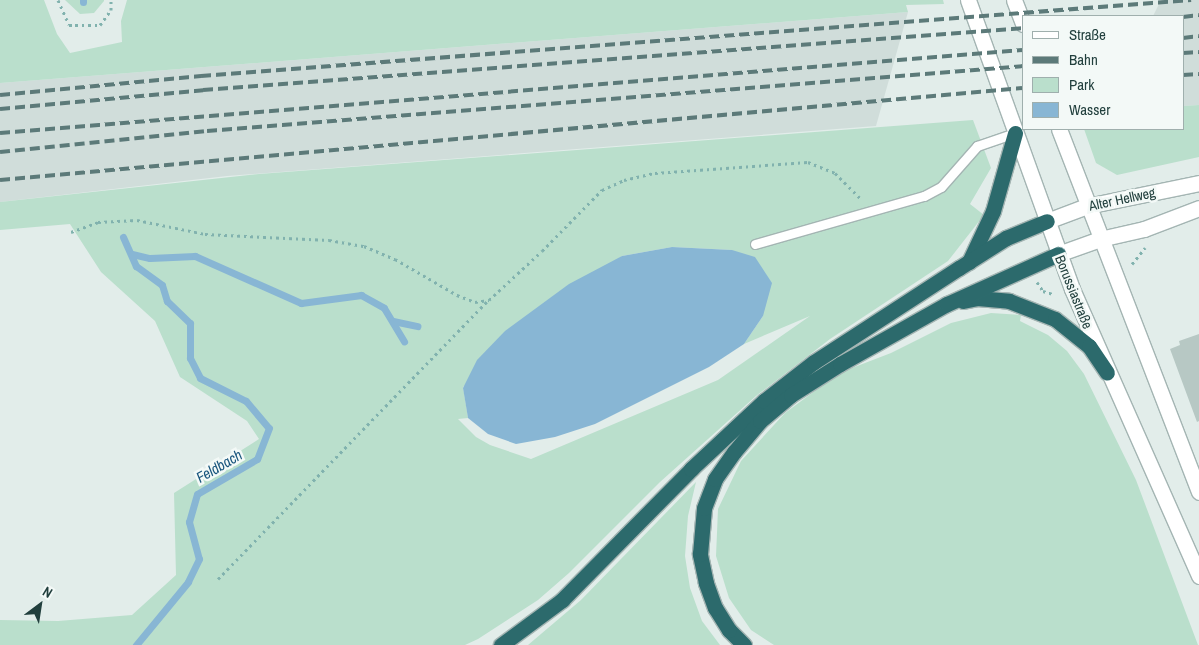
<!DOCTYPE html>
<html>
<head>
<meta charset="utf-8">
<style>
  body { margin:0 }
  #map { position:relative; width:1199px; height:645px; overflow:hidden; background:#e2edea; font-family:"Archivo Narrow",sans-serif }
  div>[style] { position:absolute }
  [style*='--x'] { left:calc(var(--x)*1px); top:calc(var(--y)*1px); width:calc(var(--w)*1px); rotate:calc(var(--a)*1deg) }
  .built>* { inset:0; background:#d0ddda }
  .green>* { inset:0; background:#badfcc }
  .water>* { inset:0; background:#88b6d4 }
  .stream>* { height:7px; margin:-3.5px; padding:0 3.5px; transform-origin:3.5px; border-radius:3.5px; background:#88b6d4 }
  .building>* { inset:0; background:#b7c8c4 }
  .path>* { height:3px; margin-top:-1.5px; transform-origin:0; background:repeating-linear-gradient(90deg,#81b2ae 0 2.5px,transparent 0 6.5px) }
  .roads { filter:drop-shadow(1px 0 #a4b5b3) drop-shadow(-1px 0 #a4b5b3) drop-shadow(0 1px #a4b5b3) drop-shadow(0 -1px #a4b5b3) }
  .lane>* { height:9px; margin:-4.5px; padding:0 4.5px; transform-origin:4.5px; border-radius:4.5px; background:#fff }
  .secondary>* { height:15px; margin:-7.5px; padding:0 7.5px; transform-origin:7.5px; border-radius:7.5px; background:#fff }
  .highway>* { height:15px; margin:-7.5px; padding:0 7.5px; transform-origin:7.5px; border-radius:7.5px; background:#2c6a6c }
  .rail>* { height:4px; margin-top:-2px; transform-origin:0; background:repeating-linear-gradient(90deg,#5c7a79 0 10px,transparent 0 15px) }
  span { translate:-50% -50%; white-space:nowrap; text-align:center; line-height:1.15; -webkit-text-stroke:5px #f3f9f7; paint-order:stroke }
  .street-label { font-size:14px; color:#213f3d }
  .water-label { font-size:15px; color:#19557d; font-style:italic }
  .legend { position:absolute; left:1022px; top:15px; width:162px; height:115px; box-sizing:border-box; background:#f3f9f7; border:1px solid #9fafad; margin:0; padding:6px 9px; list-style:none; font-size:15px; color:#213f3d }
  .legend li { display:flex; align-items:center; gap:10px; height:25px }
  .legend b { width:25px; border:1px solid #9fafad }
  .north { position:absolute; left:15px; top:580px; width:50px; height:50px; -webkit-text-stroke:4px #f3f9f7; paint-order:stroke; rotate:31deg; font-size:14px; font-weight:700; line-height:20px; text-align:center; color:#213f3d }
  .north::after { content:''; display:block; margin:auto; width:18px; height:22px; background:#213f3d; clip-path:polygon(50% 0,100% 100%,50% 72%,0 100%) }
</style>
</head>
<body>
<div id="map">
  <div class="built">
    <i style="clip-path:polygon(1161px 0,1199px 0,1199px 105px,1183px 106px,1183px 16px,1153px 16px)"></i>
    <i style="clip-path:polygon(908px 12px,876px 126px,227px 176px,0 202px,0 83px)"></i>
  </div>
  <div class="green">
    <i style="clip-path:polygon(0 0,44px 0,57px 34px,70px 53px,122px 42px,121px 21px,127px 0,943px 0,944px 4px,906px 5px,908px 12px,0 83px)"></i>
    <i style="clip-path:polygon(65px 0,104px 0,104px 1px,94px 13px,80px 14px)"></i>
    <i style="clip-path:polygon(1199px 105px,1199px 157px,1117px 175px,1096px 163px,1084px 129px,1183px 129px,1183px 106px)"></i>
    <i style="clip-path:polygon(evenodd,973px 120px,991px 168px,970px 204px,984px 215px,948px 261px,830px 339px,756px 396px,660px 482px,569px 573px,538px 600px,478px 639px,465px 645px,0 645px,0 620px,58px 621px,132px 615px,176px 575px,174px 493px,259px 439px,247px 421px,180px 377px,155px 321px,101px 272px,70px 224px,0 230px,0 202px,259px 174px,973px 120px,672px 247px,732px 250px,763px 316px,744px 344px,810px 316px,718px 380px,531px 459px,490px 445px,476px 437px,458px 419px,468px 418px,463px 387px,622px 256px,672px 247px)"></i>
    <i style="clip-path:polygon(991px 313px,1021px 315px,1020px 321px,1048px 335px,1067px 351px,1084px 374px,1136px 480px,1198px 645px,774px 645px,751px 630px,729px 598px,716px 556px,718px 509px,741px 461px,785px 413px,839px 373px,891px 353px,951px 323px)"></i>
    <i style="clip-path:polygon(696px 482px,688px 516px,685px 556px,690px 588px,702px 621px,720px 645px,528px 645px,581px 600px)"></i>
  </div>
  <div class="water">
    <i style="clip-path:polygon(672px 247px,732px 250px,755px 257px,772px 283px,763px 316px,744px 344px,709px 367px,595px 424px,555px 437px,516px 444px,488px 434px,468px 418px,463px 388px,477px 360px,505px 331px,569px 284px,622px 256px)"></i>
  </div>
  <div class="stream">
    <i style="--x:83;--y:0;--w:2;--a:90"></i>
    <i style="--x:123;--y:237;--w:32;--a:66"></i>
    <i style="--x:136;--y:266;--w:32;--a:36"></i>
    <i style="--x:162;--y:285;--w:17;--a:73"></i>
    <i style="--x:167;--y:301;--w:32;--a:44"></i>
    <i style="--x:190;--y:323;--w:35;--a:90"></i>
    <i style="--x:190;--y:358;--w:22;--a:63"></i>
    <i style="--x:200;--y:378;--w:51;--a:26.6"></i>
    <i style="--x:246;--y:401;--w:35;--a:50"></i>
    <i style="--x:269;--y:428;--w:33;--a:111"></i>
    <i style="--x:257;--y:459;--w:69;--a:149.7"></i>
    <i style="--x:197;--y:494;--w:29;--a:106"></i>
    <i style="--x:189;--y:522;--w:38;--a:75"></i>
    <i style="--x:199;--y:559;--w:25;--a:116"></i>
    <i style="--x:188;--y:582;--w:82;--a:129.5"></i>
    <i style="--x:132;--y:254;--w:18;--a:13"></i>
    <i style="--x:150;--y:258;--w:45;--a:-2.5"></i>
    <i style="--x:195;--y:256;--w:116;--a:23.9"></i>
    <i style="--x:301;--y:303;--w:61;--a:-7.6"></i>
    <i style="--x:361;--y:295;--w:26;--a:29"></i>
    <i style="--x:384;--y:308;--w:39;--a:59"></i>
    <i style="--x:393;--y:321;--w:25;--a:12"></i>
  </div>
  <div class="building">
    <i style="clip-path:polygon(1199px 334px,1199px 421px,1197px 422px,1170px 349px,1180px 345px,1179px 341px)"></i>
  </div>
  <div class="path">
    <i style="--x:58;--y:0;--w:27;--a:66"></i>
    <i style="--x:69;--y:25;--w:31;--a:0"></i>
    <i style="--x:100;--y:25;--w:19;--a:-54"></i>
    <i style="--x:111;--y:10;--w:10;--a:-90"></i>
    <i style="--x:71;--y:232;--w:29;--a:-20"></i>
    <i style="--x:98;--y:222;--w:39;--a:-3"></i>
    <i style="--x:137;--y:220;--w:69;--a:11.6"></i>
    <i style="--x:205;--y:234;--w:124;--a:2.8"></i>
    <i style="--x:329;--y:240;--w:36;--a:10"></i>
    <i style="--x:364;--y:246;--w:34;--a:23"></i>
    <i style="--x:395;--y:259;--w:72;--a:30.1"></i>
    <i style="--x:457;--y:295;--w:19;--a:21"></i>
    <i style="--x:475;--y:302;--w:14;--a:-8"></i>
    <i style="--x:489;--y:300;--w:72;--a:-42.8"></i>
    <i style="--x:542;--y:251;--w:86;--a:-45.5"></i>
    <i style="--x:602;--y:190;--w:24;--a:-24"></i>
    <i style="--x:624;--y:180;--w:32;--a:-13"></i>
    <i style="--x:655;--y:173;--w:153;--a:-4.1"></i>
    <i style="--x:808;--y:162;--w:29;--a:22"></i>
    <i style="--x:835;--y:173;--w:37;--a:45"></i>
    <i style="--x:1132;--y:264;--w:21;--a:-51"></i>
    <i style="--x:1037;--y:282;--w:11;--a:56"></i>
    <i style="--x:1043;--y:291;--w:10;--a:17"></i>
    <i style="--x:218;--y:579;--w:388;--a:-45.9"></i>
  </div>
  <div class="roads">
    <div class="lane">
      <i style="--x:755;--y:244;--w:176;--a:-15.9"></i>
      <i style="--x:924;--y:196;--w:19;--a:-28"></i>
      <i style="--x:941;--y:187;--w:55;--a:-48.7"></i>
      <i style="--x:977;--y:146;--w:40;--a:-18.9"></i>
    </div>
    <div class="secondary">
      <i style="--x:968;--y:0;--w:307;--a:70.2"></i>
      <i style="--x:1072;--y:289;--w:314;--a:66.1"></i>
      <i style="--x:1014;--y:0;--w:26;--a:69"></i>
      <i style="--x:1059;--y:129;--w:389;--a:68.9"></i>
      <i style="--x:1047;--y:221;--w:43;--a:-20.6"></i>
      <i style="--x:1087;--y:206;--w:114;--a:-11.6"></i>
      <i style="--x:1058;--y:254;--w:45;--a:-19.7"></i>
      <i style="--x:1100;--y:239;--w:45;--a:-12.8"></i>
      <i style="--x:1144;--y:229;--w:59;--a:-20.9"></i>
    </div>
    <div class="highway">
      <i style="--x:969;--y:262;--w:56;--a:-64.8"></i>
      <i style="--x:993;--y:211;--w:81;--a:-74.2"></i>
      <i style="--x:963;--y:301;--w:14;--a:-12"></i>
      <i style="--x:977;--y:298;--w:32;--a:5"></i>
      <i style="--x:1009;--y:301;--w:49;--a:21.4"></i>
      <i style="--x:1055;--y:319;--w:43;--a:38.5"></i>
      <i style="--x:1089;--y:346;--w:32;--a:56"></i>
      <i style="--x:501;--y:645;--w:76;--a:-36.4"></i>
      <i style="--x:562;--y:600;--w:184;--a:-45.4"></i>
      <i style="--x:691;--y:469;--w:100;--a:-43"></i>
      <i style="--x:764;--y:401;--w:63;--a:-38"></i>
      <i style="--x:814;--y:362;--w:173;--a:-33"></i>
      <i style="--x:959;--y:268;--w:56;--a:-32.6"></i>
      <i style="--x:1006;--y:238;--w:44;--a:-22.5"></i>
      <i style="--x:744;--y:645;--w:21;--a:-135"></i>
      <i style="--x:729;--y:630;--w:26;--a:-122"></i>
      <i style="--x:715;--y:608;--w:27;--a:-110"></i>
      <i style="--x:706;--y:583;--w:30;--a:-102"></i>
      <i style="--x:700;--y:554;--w:46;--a:-85"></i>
      <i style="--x:704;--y:508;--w:31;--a:-69"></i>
      <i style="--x:715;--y:479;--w:33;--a:-55"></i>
      <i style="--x:734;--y:452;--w:40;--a:-50"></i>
      <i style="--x:760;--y:421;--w:40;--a:-40"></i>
      <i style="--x:791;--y:395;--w:58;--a:-32.3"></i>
      <i style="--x:840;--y:364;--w:123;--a:-29.3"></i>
      <i style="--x:947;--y:304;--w:122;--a:-24.2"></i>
    </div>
  </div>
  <div class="rail">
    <i style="--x:1183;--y:17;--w:16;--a:-7"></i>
    <i style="--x:1183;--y:38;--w:16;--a:-7"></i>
    <i style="--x:1183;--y:53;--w:16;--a:-4"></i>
    <i style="--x:1183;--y:75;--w:16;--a:-4"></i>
    <i style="--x:0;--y:95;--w:202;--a:-5.4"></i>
    <i style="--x:201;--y:76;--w:993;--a:-4.39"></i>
    <i style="--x:0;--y:109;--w:204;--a:-5.3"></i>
    <i style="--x:203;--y:90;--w:822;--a:-4.32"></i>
    <i style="--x:0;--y:133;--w:1026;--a:-4.64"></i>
    <i style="--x:0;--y:152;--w:208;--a:-5.8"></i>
    <i style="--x:207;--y:131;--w:819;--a:-4.55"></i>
    <i style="--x:0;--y:180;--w:1027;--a:-5.14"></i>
  </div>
  <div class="street-label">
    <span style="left:1122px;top:199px;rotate:-12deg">Alter Hellweg</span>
    <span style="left:1074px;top:292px;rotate:68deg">Borussiastraße</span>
  </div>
  <div class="water-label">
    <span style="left:219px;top:466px;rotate:-30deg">Feldbach</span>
  </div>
  <ul class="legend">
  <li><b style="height:6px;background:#fff"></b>Straße</li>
  <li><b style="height:6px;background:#5c7a79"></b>Bahn</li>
  <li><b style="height:14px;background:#badfcc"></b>Park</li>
  <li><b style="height:14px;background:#88b6d4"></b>Wasser</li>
  </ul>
  <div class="north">N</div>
</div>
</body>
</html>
